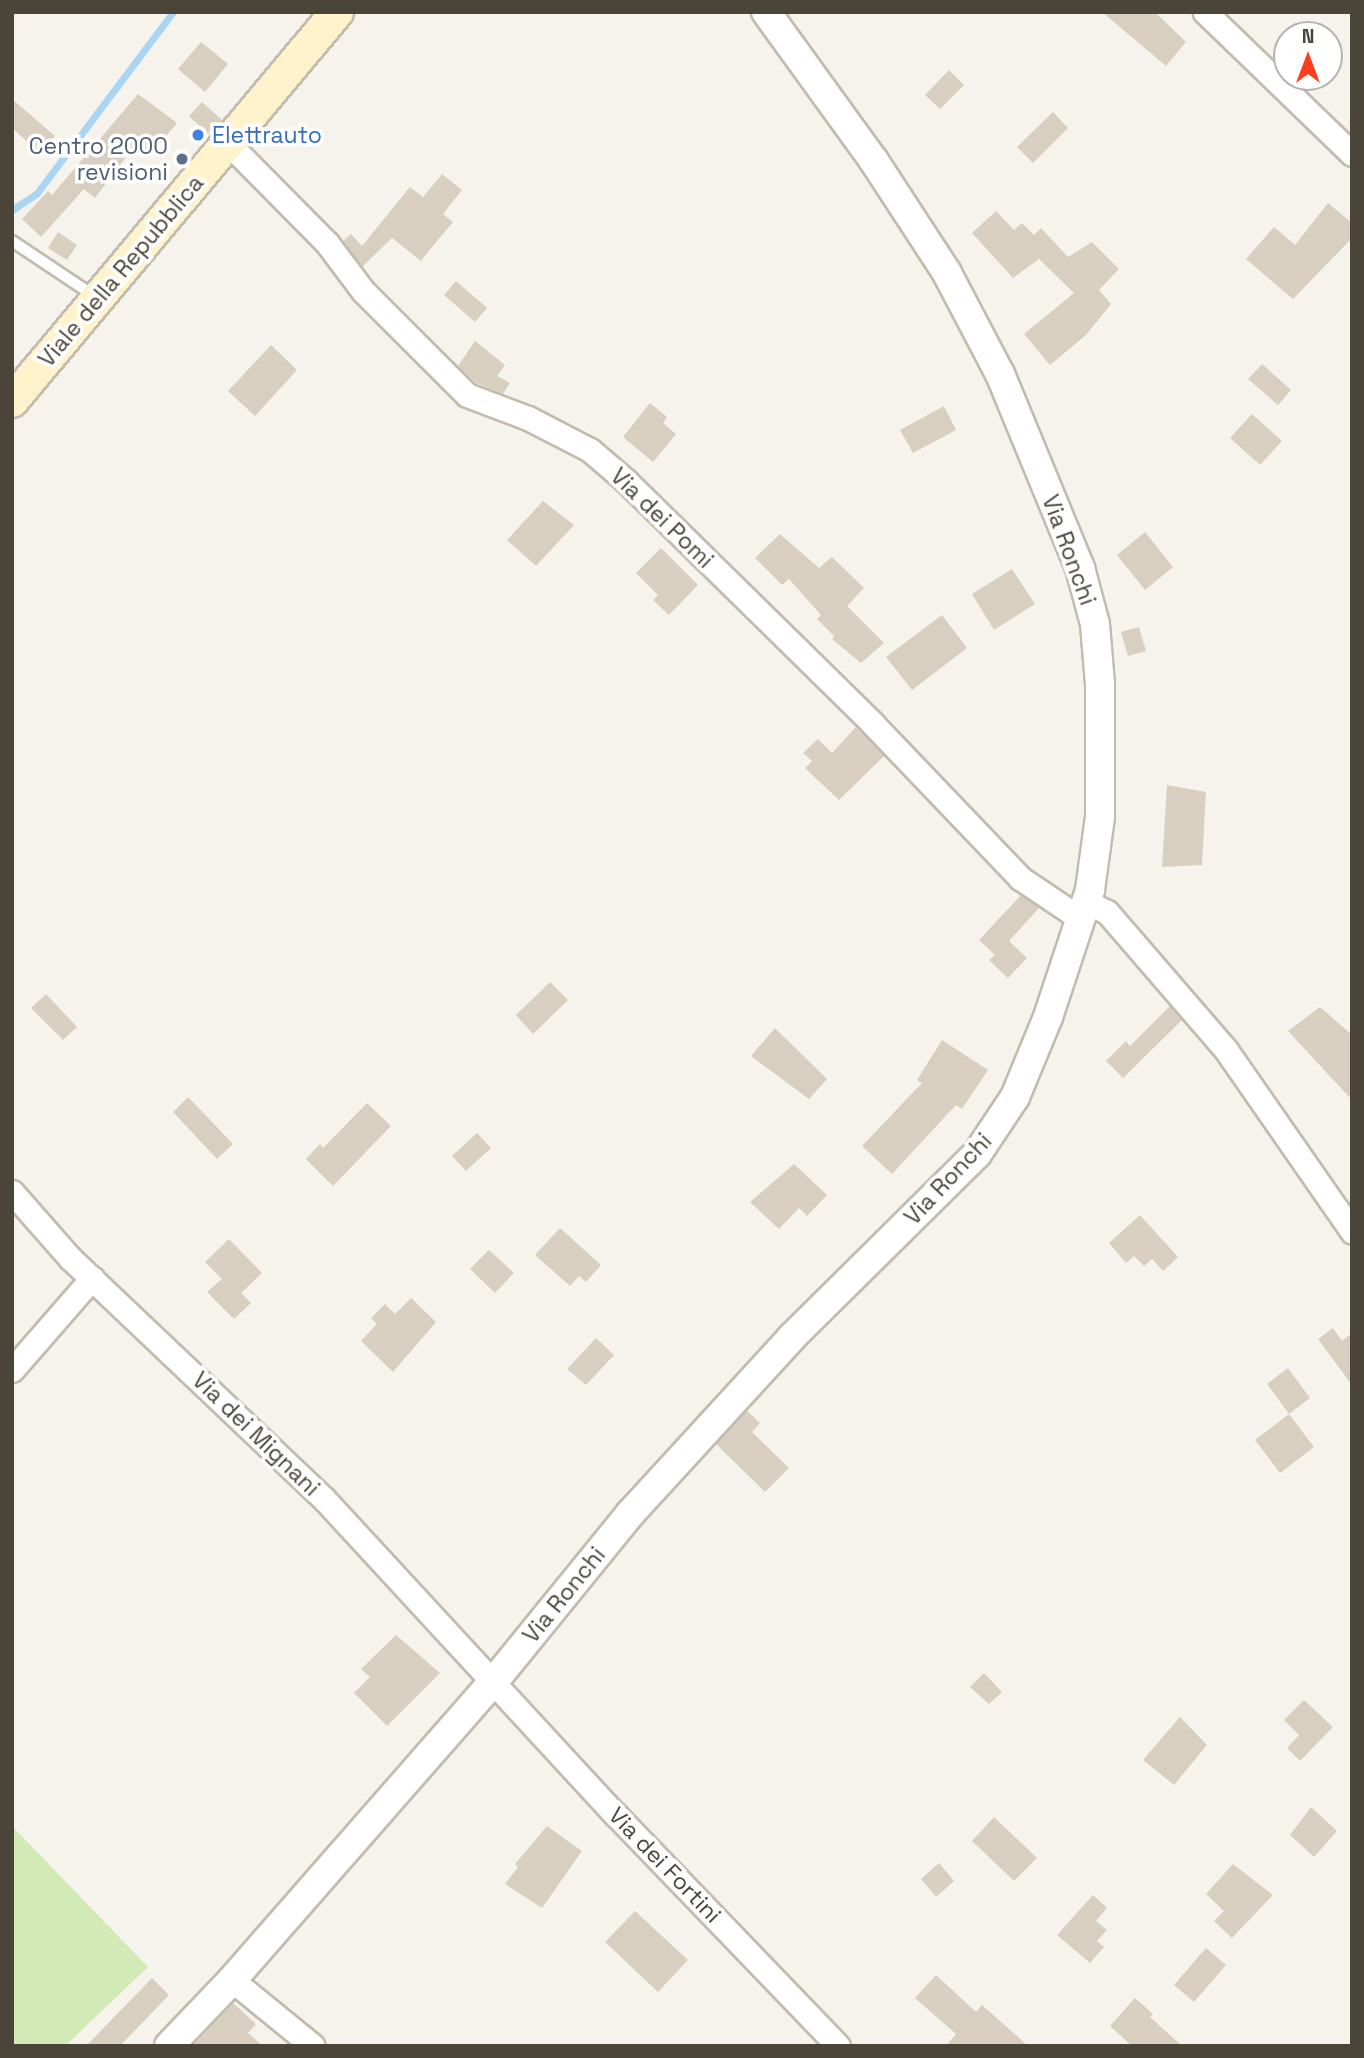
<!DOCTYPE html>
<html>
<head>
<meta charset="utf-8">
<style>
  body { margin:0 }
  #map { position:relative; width:1364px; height:2058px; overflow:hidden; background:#f6f3ec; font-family:"Space Grotesk",sans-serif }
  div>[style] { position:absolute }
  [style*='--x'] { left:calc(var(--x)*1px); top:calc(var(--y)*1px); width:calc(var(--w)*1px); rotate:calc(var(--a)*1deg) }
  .green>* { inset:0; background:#d2eab5 }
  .stream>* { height:7px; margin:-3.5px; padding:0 3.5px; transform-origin:3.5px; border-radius:3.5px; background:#a9d4f2 }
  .building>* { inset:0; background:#d8cfc1 }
  .roads { filter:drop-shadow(2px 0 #c2bbae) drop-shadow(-2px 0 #c2bbae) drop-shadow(0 2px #c2bbae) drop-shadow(0 -2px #c2bbae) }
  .service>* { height:10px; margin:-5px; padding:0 5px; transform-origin:5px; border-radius:5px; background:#fff }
  .minor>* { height:23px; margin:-11.5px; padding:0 11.5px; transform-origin:11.5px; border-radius:11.5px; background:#fff }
  .tertiary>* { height:28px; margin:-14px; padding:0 14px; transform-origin:14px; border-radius:14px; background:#fff }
  .secondary>* { height:32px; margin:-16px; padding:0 16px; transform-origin:16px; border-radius:16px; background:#fff3cd }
  .dots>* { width:19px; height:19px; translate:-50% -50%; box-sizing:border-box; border:4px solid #fff; border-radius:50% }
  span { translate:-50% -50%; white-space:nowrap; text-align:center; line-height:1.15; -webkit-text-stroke:7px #fff; paint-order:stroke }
  .shop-label { font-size:23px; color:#366cbe }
  .left { translate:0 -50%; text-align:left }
  .service-label { font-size:23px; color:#4e5e75 }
  .right { translate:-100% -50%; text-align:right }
  .street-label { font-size:23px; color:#4b4439 }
  .frame { position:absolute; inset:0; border:14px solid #4b4439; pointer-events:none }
  .north { position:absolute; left:1273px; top:21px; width:70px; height:70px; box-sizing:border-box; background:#fff; border:2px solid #b7b4b0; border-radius:50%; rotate:0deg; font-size:19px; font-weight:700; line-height:28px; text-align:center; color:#4b4439 }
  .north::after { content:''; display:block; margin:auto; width:24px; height:32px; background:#fc3f1d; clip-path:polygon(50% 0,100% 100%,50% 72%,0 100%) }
</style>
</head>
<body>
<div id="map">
  <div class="green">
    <i style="clip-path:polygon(12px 1826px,148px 1967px,65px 2046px,12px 2046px)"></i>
  </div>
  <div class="stream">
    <i style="--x:12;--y:210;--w:30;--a:-34"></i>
    <i style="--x:37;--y:193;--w:226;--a:-53.1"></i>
  </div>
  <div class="building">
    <i style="clip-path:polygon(1102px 12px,1155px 12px,1186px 42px,1166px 66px)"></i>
    <i style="clip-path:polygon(201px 42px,228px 64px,205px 92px,178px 69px)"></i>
    <i style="clip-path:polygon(949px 70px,964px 85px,940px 109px,925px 95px)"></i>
    <i style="clip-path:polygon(138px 94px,177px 123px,148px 158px,133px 148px,95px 198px,84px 189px,41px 237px,22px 219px,48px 191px,52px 195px)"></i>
    <i style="clip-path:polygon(12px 99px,55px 136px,40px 153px,12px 128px)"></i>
    <i style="clip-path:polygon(202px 102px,222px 120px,208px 134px,189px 116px)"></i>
    <i style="clip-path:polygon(1053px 112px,1068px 128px,1033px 163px,1017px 147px)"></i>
    <i style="clip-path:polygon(442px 174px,462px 190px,443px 214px,453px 222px,427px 253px,421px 261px,392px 238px,362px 267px,343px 241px,351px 234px,362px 246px,410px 187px,423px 197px)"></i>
    <i style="clip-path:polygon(1328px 203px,1352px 223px,1352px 238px,1293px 299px,1246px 259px,1274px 227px,1295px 245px)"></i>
    <i style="clip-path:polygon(996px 211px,1014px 230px,1022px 223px,1034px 235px,1041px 228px,1068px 257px,1092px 242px,1119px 269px,1099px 290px,1111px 304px,1086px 335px,1050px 365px,1024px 334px,1074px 293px,1039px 259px,1013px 278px,972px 233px)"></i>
    <i style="clip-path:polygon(58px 232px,77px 245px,67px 260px,48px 248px)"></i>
    <i style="clip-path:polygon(456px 281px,487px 308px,475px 322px,444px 295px)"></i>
    <i style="clip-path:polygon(475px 341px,505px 365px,497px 376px,510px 383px,503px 394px,476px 383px,458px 366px)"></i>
    <i style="clip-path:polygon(271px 345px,297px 370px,255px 416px,228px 391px)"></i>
    <i style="clip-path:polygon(1262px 364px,1291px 390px,1278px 405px,1248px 379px)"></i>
    <i style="clip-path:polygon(650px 403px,667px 417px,663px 423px,676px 434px,653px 462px,623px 437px)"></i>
    <i style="clip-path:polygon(944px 406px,956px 430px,913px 453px,900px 430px)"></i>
    <i style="clip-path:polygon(1252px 414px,1282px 441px,1260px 465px,1230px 438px)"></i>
    <i style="clip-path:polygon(543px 501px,574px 525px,536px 566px,507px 540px)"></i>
    <i style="clip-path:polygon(1145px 532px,1173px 567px,1145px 590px,1117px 555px)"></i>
    <i style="clip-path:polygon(780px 534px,819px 568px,832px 557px,864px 588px,847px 606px,884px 643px,861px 663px,832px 639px,834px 636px,817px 619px,821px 615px,789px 579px,782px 585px,755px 558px)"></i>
    <i style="clip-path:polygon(661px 548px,698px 585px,669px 615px,653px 600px,658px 595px,636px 573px)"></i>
    <i style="clip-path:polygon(1012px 569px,1035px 604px,994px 630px,972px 594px)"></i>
    <i style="clip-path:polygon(942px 615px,967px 648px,912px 690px,886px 657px)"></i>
    <i style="clip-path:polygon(1139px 627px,1146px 651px,1128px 656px,1121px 632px)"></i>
    <i style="clip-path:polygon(856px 727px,884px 756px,839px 800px,805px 768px,812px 761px,803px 753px,818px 739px,832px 753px)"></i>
    <i style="clip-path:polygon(1167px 785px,1206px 792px,1202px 865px,1162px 867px)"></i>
    <i style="clip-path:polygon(1021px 895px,1039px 908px,1009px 941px,1027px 958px,1008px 978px,989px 960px,995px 955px,979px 940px)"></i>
    <i style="clip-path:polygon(550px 982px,568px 1000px,533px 1034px,516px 1015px)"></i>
    <i style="clip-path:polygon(46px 994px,77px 1027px,63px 1040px,31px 1008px)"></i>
    <i style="clip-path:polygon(1170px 1006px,1182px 1020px,1123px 1078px,1106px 1061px,1126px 1041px,1130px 1046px)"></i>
    <i style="clip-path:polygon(1320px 1007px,1352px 1035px,1352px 1100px,1288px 1031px)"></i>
    <i style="clip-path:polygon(775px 1028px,827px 1079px,809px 1099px,751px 1056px)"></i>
    <i style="clip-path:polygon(942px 1040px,988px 1070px,962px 1109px,956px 1105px,892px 1174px,862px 1146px,922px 1083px,917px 1080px)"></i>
    <i style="clip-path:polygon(188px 1097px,233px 1144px,217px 1159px,173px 1112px)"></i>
    <i style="clip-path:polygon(367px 1103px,391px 1126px,333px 1186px,306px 1159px,320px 1144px,323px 1148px)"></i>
    <i style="clip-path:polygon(477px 1133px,491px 1148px,466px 1171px,452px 1156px)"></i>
    <i style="clip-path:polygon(794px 1164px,827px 1195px,807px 1216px,799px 1208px,779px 1229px,750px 1202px)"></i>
    <i style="clip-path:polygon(1140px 1215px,1178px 1257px,1163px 1271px,1152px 1259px,1144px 1266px,1134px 1256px,1126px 1263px,1109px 1243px)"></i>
    <i style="clip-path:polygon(560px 1228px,601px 1265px,586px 1282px,579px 1276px,570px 1286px,535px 1255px)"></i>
    <i style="clip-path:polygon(229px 1239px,262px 1273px,241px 1293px,251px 1303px,234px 1319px,207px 1292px,222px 1279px,205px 1262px)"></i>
    <i style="clip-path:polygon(489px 1250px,514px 1273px,495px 1293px,470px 1269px)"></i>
    <i style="clip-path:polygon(411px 1298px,436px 1322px,393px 1372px,361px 1341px,377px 1324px,371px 1318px,385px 1304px,395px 1314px)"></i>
    <i style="clip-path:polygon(1333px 1328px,1342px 1341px,1352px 1333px,1352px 1385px,1318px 1339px)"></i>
    <i style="clip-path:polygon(596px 1338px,614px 1355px,586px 1385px,567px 1369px)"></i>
    <i style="clip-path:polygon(1288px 1368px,1310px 1398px,1289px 1414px,1267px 1384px)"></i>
    <i style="clip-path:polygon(747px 1411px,760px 1423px,752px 1432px,789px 1468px,765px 1492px,716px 1444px)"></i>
    <i style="clip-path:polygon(1289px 1414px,1314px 1447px,1280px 1473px,1255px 1440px)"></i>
    <i style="clip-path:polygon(396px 1635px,440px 1673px,387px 1726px,354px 1693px,370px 1677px,361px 1669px)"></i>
    <i style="clip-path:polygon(984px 1673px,1002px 1692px,989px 1704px,970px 1687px)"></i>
    <i style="clip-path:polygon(1304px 1700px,1333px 1727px,1300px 1761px,1287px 1748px,1299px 1735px,1284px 1720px)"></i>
    <i style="clip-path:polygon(1180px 1717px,1207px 1745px,1174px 1785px,1143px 1760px)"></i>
    <i style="clip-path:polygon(1311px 1807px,1337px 1831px,1314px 1857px,1290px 1835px)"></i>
    <i style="clip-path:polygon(994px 1817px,1037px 1858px,1014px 1881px,972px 1841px)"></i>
    <i style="clip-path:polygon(547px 1826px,582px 1851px,542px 1908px,505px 1884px,518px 1867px,515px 1864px)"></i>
    <i style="clip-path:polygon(939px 1863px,954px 1881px,936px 1897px,921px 1879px)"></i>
    <i style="clip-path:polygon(1233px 1864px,1273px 1895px,1232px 1938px,1214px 1921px,1224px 1911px,1206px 1894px)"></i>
    <i style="clip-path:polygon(1093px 1895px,1107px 1908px,1096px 1921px,1107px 1930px,1097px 1941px,1104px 1947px,1090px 1963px,1057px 1935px)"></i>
    <i style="clip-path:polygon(635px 1911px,688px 1960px,658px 1992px,605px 1942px)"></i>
    <i style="clip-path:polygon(1206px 1948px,1226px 1965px,1194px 2002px,1174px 1985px)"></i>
    <i style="clip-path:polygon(936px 1975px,976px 2012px,982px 2005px,1028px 2046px,946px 2046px,956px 2034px,915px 1998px)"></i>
    <i style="clip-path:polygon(152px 1978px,169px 1995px,120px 2046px,86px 2046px)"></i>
    <i style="clip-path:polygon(1135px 1998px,1153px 2014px,1150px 2017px,1182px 2046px,1132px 2046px,1110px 2026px)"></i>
    <i style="clip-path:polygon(233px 2003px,256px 2024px,248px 2033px,263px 2046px,193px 2046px)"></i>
  </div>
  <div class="roads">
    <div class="service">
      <i style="--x:12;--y:241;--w:101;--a:33.7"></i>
    </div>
    <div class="minor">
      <i style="--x:1205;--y:12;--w:204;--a:44"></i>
      <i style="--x:228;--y:143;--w:141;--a:45.3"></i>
      <i style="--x:327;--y:243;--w:60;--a:53.1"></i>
      <i style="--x:363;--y:291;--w:147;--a:45"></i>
      <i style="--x:467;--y:395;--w:65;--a:20.7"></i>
      <i style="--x:528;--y:418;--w:70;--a:27.3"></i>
      <i style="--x:590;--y:450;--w:48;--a:40.7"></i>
      <i style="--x:626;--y:481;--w:346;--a:44.5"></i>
      <i style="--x:873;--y:724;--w:213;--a:46.3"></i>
      <i style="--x:1020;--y:878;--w:73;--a:33.9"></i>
      <i style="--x:1087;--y:902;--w:22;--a:27"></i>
      <i style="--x:1107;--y:912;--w:182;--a:49.2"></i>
      <i style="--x:1226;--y:1050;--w:221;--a:55.2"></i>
      <i style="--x:12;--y:1192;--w:88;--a:48.7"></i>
      <i style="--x:70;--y:1258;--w:350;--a:43.5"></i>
      <i style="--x:324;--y:1499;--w:430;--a:47.3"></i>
      <i style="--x:616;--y:1815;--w:320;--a:46.1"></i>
      <i style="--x:12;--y:1370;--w:122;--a:-49"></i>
      <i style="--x:232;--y:1980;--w:104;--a:39.2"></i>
    </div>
    <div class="tertiary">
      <i style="--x:169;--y:2046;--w:91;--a:-46.3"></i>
      <i style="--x:232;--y:1980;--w:399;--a:-48.8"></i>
      <i style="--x:495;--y:1680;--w:214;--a:-50.9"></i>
      <i style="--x:630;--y:1514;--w:240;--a:-47.5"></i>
      <i style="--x:792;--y:1337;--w:260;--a:-44.7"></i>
      <i style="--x:977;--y:1154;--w:69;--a:-56.3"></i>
      <i style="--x:1015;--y:1097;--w:87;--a:-67.6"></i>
      <i style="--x:1048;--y:1017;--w:134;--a:-71.7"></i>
      <i style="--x:1090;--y:890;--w:74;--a:-82.2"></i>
      <i style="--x:1100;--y:817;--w:133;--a:-90"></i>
      <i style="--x:1100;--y:684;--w:60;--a:-94.8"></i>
      <i style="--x:1095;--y:624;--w:58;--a:-105"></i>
      <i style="--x:1080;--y:568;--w:210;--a:-112.4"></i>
      <i style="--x:1000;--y:374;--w:114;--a:-117.7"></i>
      <i style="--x:947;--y:273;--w:134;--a:-123.1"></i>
      <i style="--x:874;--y:161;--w:184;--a:-125.9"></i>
    </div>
    <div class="secondary">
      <i style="--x:12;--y:401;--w:507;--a:-50.12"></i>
    </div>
  </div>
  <div class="dots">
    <i style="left:198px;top:135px;background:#3f7fe0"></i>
    <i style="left:182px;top:159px;background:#5c6f8a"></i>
  </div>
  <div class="shop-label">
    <span class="left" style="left:212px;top:135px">Elettrauto</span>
  </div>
  <div class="service-label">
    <span class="right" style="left:168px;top:159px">Centro 2000<br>revisioni</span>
  </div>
  <div class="street-label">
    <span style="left:121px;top:271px;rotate:-50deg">Viale della Repubblica</span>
    <span style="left:662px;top:518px;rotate:44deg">Via dei Pomi</span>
    <span style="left:1069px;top:550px;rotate:70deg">Via Ronchi</span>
    <span style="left:948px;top:1179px;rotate:-47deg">Via Ronchi</span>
    <span style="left:256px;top:1434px;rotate:44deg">Via dei Mignani</span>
    <span style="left:564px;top:1595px;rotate:-51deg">Via Ronchi</span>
    <span style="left:665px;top:1865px;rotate:46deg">Via dei Fortini</span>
  </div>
  <div class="frame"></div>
  <div class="north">N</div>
</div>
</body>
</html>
